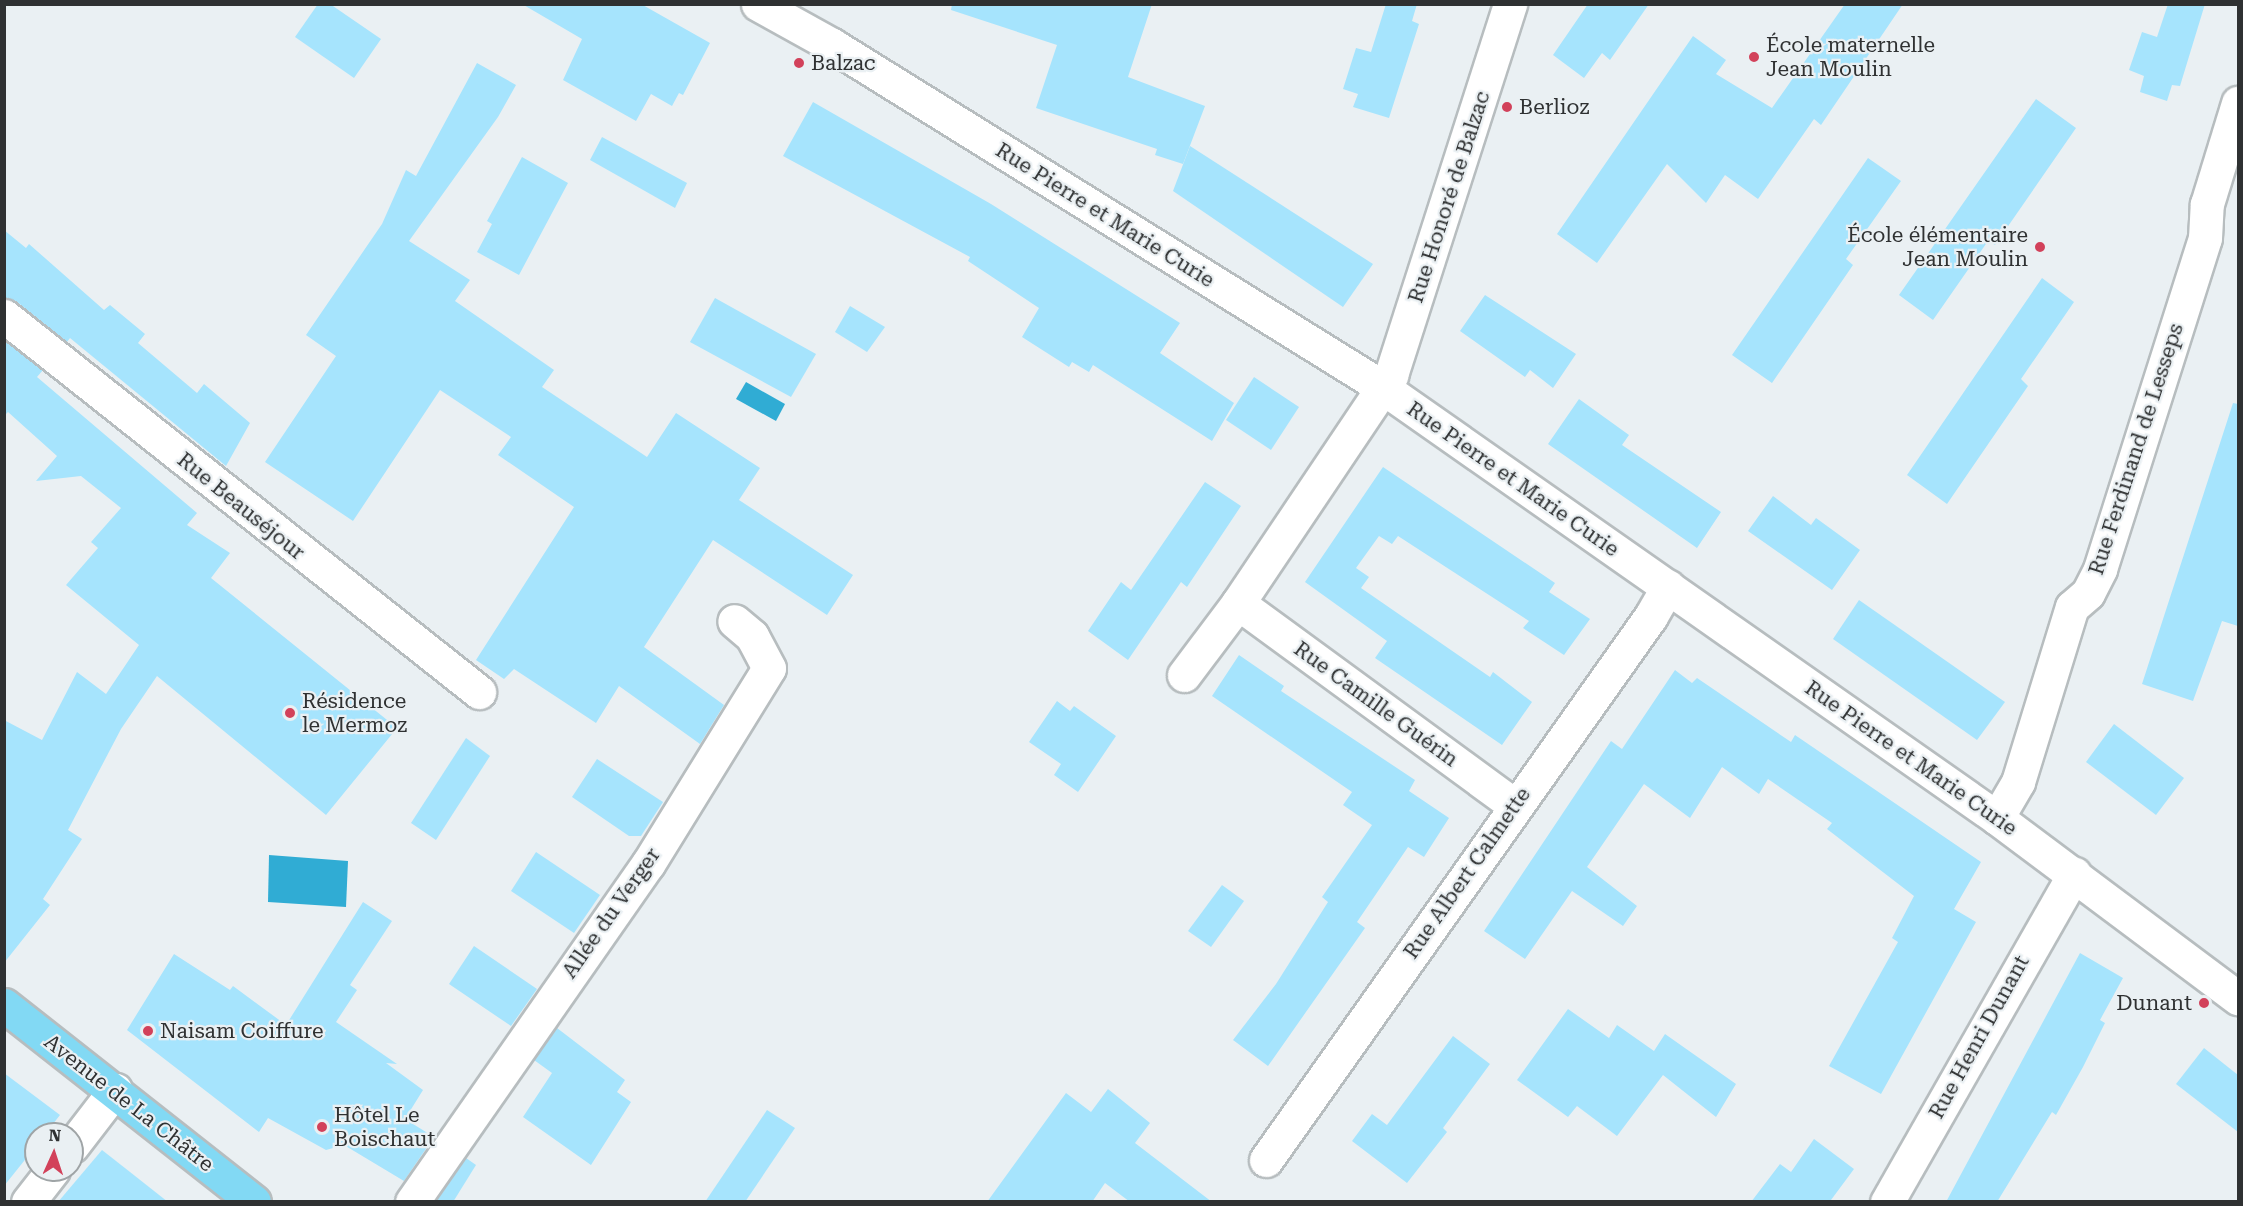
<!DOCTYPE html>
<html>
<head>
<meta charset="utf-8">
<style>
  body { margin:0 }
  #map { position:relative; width:2243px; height:1206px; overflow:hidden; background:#eaf0f3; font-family:"Roboto Serif",serif }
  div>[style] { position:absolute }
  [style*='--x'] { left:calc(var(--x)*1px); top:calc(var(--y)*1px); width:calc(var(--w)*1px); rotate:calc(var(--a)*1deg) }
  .water>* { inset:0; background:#30acd4 }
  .building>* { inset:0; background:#a6e4fd }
  .roads { filter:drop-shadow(2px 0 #b7bdbf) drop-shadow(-2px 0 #b7bdbf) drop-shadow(0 2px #b7bdbf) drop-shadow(0 -2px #b7bdbf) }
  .minor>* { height:33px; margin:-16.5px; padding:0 16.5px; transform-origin:16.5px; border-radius:16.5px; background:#fff }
  .major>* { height:33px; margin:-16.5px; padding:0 16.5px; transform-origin:16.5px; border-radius:16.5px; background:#82d9f4 }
  .dots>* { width:16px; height:16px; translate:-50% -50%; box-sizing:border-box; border:3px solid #eaf0f3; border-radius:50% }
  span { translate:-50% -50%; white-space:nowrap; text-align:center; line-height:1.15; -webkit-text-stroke:4.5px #eaf0f3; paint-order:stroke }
  .poi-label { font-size:21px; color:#2f3132 }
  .left { translate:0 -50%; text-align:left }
  .right { translate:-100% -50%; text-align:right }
  .street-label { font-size:21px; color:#2f3132 }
  .frame { position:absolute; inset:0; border:6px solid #2f3132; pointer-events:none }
  .north { position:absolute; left:24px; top:1122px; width:60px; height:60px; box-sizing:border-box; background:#eaf0f3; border:2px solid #9fa4a6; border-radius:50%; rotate:3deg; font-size:16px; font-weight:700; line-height:24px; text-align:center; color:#2f3132 }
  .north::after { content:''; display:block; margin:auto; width:21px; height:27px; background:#d2415a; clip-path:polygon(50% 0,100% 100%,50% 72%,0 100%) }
</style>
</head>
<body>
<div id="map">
  <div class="water">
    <i style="clip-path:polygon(746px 382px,785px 404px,776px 421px,736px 399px)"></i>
    <i style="clip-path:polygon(269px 855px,348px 861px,346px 907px,268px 902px)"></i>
  </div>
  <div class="building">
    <i style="clip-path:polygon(318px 4px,330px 4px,381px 39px,354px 78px,295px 37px)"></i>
    <i style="clip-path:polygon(522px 4px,641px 4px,710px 43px,683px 95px,679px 93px,672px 106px,651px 94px,636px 121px,563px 80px,582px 39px)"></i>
    <i style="clip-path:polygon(952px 4px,1152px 4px,1128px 77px,1205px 106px,1183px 164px,1155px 155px,1157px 149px,1036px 108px,1057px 45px,951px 10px)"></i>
    <i style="clip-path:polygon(1386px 4px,1417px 4px,1412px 21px,1419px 24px,1389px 118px,1353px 107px,1358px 94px,1343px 89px,1356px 48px,1371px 52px)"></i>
    <i style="clip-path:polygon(1588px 4px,1649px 4px,1610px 60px,1602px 53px,1584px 78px,1553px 55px)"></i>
    <i style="clip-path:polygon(1845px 4px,1903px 4px,1821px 125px,1814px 119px,1758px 199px,1725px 175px,1706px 203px,1667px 164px,1597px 263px,1557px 234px,1693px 36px,1726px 60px,1716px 74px,1772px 108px)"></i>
    <i style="clip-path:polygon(2168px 4px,2205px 4px,2180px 86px,2172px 85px,2167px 101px,2140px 92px,2144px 76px,2129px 70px,2142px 32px,2157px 37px)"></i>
    <i style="clip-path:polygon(477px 63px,516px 85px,498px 117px,409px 241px,470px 280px,455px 301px,554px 370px,542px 387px,647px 457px,676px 413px,760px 468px,739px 500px,853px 575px,827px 615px,713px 540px,644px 647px,724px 705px,700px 744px,619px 686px,596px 723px,514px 669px,504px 679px,476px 660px,574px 507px,498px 455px,511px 437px,440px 390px,353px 521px,265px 462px,336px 356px,306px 335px,382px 224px,406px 170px,416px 176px)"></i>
    <i style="clip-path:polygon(2036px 99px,2076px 128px,1995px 245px,1988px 241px,1933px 320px,1899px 295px)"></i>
    <i style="clip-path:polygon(813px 102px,991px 204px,1180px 323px,1160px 353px,1234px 403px,1212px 441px,1093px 365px,1089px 372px,1072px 362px,1069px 367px,1022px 337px,1039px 308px,968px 261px,970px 257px,783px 156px)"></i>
    <i style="clip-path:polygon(602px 137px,687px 183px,675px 208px,590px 160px)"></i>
    <i style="clip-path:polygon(1190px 146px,1373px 264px,1343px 307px,1173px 191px)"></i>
    <i style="clip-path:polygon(522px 157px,568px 183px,519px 275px,477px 252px,492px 224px,487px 221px)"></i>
    <i style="clip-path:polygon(1868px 158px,1901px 181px,1846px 259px,1853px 265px,1772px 383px,1732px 355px)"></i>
    <i style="clip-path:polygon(4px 230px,26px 248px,29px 244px,104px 310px,110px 305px,145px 334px,138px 343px,197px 393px,204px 384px,250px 423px,226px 466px,70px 338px,67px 342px,16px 301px,4px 298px)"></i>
    <i style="clip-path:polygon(2042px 278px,2074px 302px,2021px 379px,2028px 386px,1947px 504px,1907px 475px)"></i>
    <i style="clip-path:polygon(1485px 295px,1576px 354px,1553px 388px,1530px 370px,1525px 377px,1460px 331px)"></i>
    <i style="clip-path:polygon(715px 298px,816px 354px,791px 397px,690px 342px)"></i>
    <i style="clip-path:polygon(850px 306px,885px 327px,867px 352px,835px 332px)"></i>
    <i style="clip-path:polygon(4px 340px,43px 370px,37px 377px,197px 513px,187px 525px,230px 553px,211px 578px,397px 728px,326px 815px,157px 676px,121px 729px,68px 830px,82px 839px,43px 899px,50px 905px,4px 963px,4px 720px,42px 740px,77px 672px,106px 694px,139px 645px,66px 585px,98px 548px,91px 542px,121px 508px,81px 476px,36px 481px,57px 456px,8px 412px,4px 416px)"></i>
    <i style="clip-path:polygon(1254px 377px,1299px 407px,1271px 450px,1226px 420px)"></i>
    <i style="clip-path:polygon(1579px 399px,1629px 435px,1622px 445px,1721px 512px,1697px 548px,1548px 444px)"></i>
    <i style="clip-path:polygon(2233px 403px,2238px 404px,2238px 626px,2222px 621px,2193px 701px,2142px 684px)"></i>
    <i style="clip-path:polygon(1383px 467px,1555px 583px,1549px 592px,1590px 619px,1564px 655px,1523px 628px,1529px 621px,1398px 536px,1392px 544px,1379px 536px,1356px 568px,1369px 577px,1361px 588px,1490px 677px,1493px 672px,1532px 702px,1502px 745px,1375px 658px,1387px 641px,1305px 582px)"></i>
    <i style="clip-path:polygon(1205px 482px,1241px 506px,1187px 587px,1181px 582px,1128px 660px,1088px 631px,1121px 582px,1131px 590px)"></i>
    <i style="clip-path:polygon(1773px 496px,1811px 525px,1816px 518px,1860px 550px,1832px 590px,1748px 531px)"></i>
    <i style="clip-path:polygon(1859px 600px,2005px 702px,1977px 740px,1833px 639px)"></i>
    <i style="clip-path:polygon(1239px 655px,1284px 686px,1281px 691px,1415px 780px,1409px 791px,1449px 818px,1424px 857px,1408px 847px,1357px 922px,1365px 928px,1268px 1066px,1233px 1040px,1276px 984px,1328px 902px,1322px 897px,1372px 825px,1343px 805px,1352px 792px,1212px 696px)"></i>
    <i style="clip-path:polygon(1675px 670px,1692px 683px,1697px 678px,1791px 742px,1795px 735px,1981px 862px,1954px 909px,1976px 922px,1881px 1094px,1829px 1066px,1898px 942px,1892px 938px,1914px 896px,1827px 829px,1832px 823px,1768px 779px,1759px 794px,1722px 767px,1690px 818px,1644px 784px,1587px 867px,1637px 906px,1623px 926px,1572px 891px,1525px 959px,1484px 931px,1611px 741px,1622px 749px)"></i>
    <i style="clip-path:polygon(1057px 701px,1070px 711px,1074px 706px,1116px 736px,1078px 792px,1054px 775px,1061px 764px,1029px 742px)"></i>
    <i style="clip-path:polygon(2114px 724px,2184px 778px,2156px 815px,2086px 762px)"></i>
    <i style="clip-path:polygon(466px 738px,490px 756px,436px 840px,411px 823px)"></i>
    <i style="clip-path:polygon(597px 759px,663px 802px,641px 836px,629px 836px,572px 797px)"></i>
    <i style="clip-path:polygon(536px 852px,600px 895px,574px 933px,511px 891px)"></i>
    <i style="clip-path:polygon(1222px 885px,1244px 901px,1211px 947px,1188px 931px)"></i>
    <i style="clip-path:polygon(363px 902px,392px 921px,350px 985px,357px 990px,336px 1022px,397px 1064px,386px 1063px,423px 1090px,405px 1119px,434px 1137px,404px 1181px,344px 1145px,326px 1150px,268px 1118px,259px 1132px,127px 1030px,174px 954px,230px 990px,233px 986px,286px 1025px)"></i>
    <i style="clip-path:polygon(474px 946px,537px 989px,511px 1026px,449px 984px)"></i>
    <i style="clip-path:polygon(2080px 953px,2123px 978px,2100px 1020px,2105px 1023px,2083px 1067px,2056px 1115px,2052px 1112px,1997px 1202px,1946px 1202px)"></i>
    <i style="clip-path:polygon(1568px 1009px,1609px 1038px,1617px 1025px,1654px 1051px,1665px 1034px,1736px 1084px,1716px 1117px,1663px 1075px,1617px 1136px,1577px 1106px,1568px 1117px,1517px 1080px)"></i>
    <i style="clip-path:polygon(557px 1028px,625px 1080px,617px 1092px,631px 1102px,591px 1165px,523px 1117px,552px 1073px,534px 1060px)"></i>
    <i style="clip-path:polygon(1453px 1036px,1490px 1064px,1443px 1128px,1447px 1132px,1407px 1183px,1352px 1141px,1372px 1114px,1387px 1125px)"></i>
    <i style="clip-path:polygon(2204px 1048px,2238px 1075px,2238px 1132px,2176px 1084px)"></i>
    <i style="clip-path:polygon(4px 1073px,60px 1115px,45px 1134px,36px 1134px,36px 1146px,4px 1186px)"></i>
    <i style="clip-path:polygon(1108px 1089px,1150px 1123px,1135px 1143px,1212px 1202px,1130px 1202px,1105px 1183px,1092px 1202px,987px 1202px,1066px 1093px,1091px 1112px)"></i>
    <i style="clip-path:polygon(767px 1110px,795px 1128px,745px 1202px,705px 1202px)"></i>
    <i style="clip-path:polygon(1814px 1139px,1854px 1169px,1831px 1200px,1834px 1202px,1751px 1202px,1780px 1164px,1791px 1172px)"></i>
    <i style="clip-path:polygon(102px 1150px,130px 1172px,168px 1202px,58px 1202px)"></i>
    <i style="clip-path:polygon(466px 1158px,476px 1165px,453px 1202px,435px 1201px)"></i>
  </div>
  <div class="roads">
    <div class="minor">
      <i style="--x:758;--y:4;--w:85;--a:29"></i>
      <i style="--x:832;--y:45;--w:648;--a:31.87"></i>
      <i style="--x:1382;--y:387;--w:751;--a:35.02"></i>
      <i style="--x:1997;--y:818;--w:301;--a:36.8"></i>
      <i style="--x:4;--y:316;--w:606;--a:38.36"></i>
      <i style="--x:1238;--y:603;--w:342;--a:36.2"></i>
      <i style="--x:1184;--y:675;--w:90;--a:-53.1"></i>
      <i style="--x:1238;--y:603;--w:275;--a:-56.1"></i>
      <i style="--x:1391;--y:375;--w:390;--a:-72.2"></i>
      <i style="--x:1997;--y:818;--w:42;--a:-59.7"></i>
      <i style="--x:2018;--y:782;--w:183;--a:-72.9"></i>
      <i style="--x:2072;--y:607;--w:21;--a:-41"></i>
      <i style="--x:2088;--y:593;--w:27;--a:-63"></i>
      <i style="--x:2100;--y:569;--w:347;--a:-72.4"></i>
      <i style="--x:2205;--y:238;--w:34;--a:-87"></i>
      <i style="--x:2207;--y:204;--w:106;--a:-72.9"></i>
      <i style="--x:72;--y:1146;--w:71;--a:-52.5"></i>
      <i style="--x:1266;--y:1160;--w:666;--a:-54.71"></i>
      <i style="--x:1651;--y:616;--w:34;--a:-60"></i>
      <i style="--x:28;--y:1202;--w:41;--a:-52"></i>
      <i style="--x:412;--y:1202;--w:412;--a:-55.1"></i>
      <i style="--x:648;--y:864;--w:230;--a:-58.3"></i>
      <i style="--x:769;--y:668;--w:36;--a:-118"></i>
      <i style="--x:752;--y:636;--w:23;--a:-140"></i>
      <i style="--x:1887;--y:1202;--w:378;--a:-60.3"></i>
    </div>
    <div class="major">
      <i style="--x:4;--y:1005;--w:318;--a:38.2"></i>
    </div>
  </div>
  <div class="dots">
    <i style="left:1754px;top:57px;background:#d2415a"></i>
    <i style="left:799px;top:63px;background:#d2415a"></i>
    <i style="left:1507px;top:107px;background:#d2415a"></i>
    <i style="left:2040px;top:247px;background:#d2415a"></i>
    <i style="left:290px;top:713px;background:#d2415a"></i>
    <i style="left:2204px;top:1003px;background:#d2415a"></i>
    <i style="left:148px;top:1031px;background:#d2415a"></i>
    <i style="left:322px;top:1127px;background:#d2415a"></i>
  </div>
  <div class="poi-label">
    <span class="left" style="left:1766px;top:57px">École maternelle<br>Jean Moulin</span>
    <span class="left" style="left:811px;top:63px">Balzac</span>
    <span class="left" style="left:1519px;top:107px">Berlioz</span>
    <span class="right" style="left:2028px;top:247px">École élémentaire<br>Jean Moulin</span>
    <span class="left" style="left:302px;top:713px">Résidence<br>le Mermoz</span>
    <span class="right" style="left:2192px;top:1003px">Dunant</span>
    <span class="left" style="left:160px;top:1031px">Naisam Coiffure</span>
    <span class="left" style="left:334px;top:1127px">Hôtel Le<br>Boischaut</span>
  </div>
  <div class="street-label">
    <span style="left:1449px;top:197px;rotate:-72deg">Rue Honoré de Balzac</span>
    <span style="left:1105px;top:215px;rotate:32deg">Rue Pierre et Marie Curie</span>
    <span style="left:2136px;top:449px;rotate:-72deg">Rue Ferdinand de Lesseps</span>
    <span style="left:1513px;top:479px;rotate:35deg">Rue Pierre et Marie Curie</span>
    <span style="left:241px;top:506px;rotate:39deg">Rue Beauséjour</span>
    <span style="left:1376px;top:704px;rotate:36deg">Rue Camille Guérin</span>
    <span style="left:1911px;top:758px;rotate:35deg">Rue Pierre et Marie Curie</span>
    <span style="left:1467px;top:873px;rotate:-55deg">Rue Albert Calmette</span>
    <span style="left:611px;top:913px;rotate:-55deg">Allée du Verger</span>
    <span style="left:1979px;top:1037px;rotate:-61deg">Rue Henri Dunant</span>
    <span style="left:129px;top:1103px;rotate:38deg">Avenue de La Châtre</span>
  </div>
  <div class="frame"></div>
  <div class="north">N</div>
</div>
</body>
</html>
